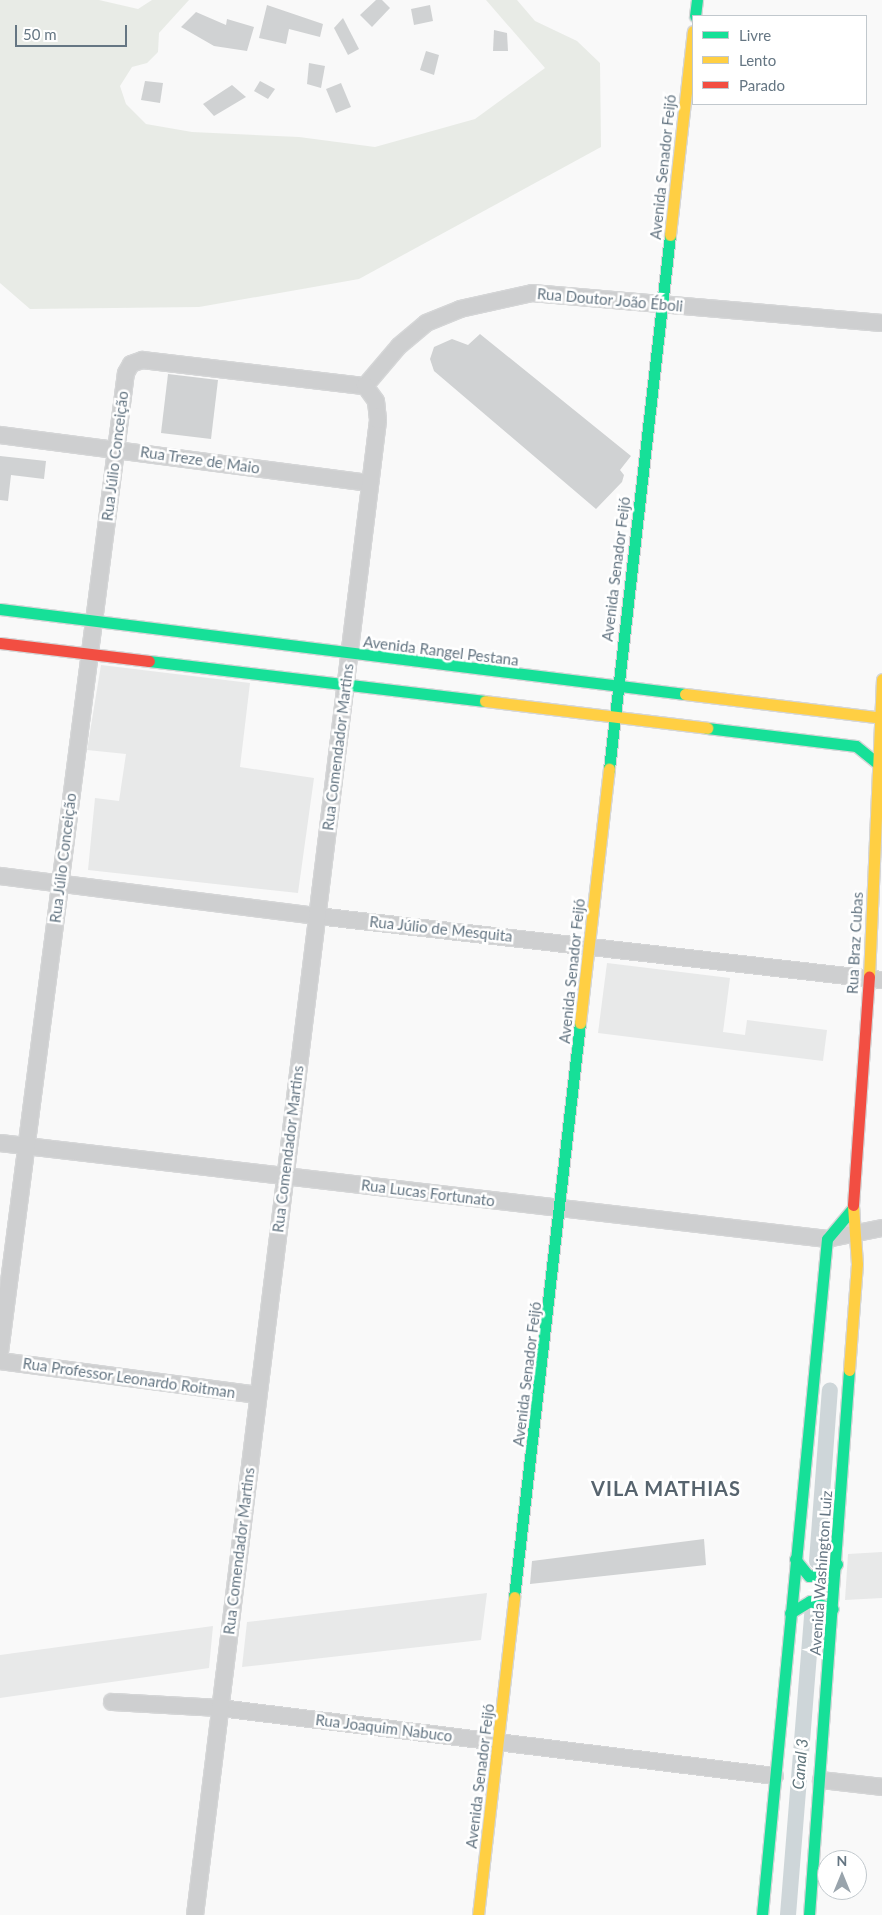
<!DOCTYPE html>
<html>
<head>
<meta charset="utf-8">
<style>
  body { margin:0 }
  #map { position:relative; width:882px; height:1915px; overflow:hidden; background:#f9f9f9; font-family:Lato,sans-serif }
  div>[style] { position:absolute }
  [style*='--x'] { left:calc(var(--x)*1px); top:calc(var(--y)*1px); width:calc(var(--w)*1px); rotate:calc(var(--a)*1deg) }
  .built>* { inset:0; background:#e8e9e9 }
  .green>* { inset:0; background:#e8ebe6 }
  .canal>* { height:16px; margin:-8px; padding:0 8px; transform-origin:8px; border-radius:8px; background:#ced6d9 }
  .building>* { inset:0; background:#d0d2d3 }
  .roads { filter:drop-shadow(1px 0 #d5d6d7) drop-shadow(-1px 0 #d5d6d7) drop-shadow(0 1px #d5d6d7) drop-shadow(0 -1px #d5d6d7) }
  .street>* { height:16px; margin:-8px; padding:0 8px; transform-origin:8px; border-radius:8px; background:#cecfd0 }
  .fast>* { height:11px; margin:-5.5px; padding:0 5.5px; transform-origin:5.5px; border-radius:5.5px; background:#16e098 }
  .slow>* { height:11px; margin:-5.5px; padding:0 5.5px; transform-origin:5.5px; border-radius:5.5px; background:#ffcf43 }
  .jam>* { height:11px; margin:-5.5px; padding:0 5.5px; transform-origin:5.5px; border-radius:5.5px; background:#f24e42 }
  span { translate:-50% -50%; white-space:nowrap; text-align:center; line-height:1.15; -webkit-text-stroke:5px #fff; paint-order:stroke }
  .street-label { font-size:15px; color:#657683 }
  .water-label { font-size:16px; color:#60757c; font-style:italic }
  .district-label { font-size:20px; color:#57646e; font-weight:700; letter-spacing:1px }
  .legend { position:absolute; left:692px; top:15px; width:175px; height:90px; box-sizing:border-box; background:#fff; border:1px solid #c1c8cd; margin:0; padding:6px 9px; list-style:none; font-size:15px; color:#657683 }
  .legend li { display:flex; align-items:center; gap:10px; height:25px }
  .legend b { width:25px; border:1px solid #c1c8cd }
  .north { position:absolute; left:817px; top:1850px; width:50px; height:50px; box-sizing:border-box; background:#fff; border:1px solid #c1c8cd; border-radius:50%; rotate:0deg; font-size:14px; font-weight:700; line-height:20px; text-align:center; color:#657683 }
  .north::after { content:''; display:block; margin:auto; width:18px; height:22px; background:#99a4ac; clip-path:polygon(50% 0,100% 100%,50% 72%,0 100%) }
  .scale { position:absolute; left:15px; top:25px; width:112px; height:22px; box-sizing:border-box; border:2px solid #657683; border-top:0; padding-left:6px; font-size:15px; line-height:18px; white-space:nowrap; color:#657683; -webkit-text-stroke:4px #fff; paint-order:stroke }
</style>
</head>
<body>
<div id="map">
  <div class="built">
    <i style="clip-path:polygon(101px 665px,250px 683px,240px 767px,314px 778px,298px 893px,88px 870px,95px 798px,119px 801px,126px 754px,87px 750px)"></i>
    <i style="clip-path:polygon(607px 963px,730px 978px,723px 1032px,745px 1035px,747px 1020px,827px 1030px,823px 1061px,598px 1033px)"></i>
    <i style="clip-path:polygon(882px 1552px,882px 1598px,845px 1600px,848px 1554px)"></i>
    <i style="clip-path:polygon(487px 1593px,481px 1640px,242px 1667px,247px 1622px)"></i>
    <i style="clip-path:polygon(213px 1626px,209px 1668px,0 1698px,0 1655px)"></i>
  </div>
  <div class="green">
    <i style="clip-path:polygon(0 0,99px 0,138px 9px,152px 0,189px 0,159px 33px,158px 52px,147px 63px,132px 67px,120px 86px,126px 104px,146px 124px,192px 132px,299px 137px,375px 147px,475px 119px,545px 68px,486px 0,517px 0,535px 21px,577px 41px,600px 63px,601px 147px,359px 279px,199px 307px,30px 309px,0 283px)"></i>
  </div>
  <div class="canal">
    <i style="--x:817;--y:1561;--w:171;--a:-85.7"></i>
    <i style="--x:788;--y:1915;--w:302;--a:-85.4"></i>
  </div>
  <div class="building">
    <i style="clip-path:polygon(376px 0,382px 0,390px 8px,372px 27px,360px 15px)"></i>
    <i style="clip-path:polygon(267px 5px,323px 24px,320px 37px,289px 29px,286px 44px,259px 38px)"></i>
    <i style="clip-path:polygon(430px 5px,433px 21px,414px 25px,411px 9px)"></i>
    <i style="clip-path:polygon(196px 12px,226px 25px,227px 19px,254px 27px,247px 51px,214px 46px,181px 27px)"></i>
    <i style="clip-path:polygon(343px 18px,359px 49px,348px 55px,334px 28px)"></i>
    <i style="clip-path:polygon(494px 30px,507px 33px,508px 51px,493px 51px)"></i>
    <i style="clip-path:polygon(426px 51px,439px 55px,434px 75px,420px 70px)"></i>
    <i style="clip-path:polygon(309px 63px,325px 66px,321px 88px,307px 84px)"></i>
    <i style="clip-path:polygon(145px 81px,163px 83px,160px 103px,141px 100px)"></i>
    <i style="clip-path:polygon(260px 81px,275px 89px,268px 99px,254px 91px)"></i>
    <i style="clip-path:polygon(341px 83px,351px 107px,336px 113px,326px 89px)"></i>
    <i style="clip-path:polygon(232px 85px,246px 97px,214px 116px,203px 104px)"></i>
    <i style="clip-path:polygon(480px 334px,631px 456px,620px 470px,624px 475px,622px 482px,596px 509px,434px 371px,430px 359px,434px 347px,452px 339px,468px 345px)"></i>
    <i style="clip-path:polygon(168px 374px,218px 380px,211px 439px,161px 433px)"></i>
    <i style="clip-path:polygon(0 456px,46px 461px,44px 479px,11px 475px,8px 501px,0 500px)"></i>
    <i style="clip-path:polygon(704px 1539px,706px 1565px,530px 1584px,532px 1561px)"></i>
  </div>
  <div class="roads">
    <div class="street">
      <i style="--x:0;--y:435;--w:373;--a:7.4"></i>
      <i style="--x:0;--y:876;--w:320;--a:7.2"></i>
      <i style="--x:317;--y:916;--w:569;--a:6.46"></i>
      <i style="--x:0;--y:1143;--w:833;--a:6.62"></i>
      <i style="--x:827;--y:1239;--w:56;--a:-11.3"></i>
      <i style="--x:0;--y:1352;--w:987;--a:-82.67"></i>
      <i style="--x:126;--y:373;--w:10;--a:-61"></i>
      <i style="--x:131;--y:364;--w:12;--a:-20"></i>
      <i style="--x:142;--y:360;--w:225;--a:6.7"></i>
      <i style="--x:365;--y:386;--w:52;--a:-49.6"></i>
      <i style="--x:399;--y:346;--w:35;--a:-40"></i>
      <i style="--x:426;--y:323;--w:37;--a:-22"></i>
      <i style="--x:460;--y:309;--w:74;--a:-12.5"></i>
      <i style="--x:532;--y:293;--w:351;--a:4.9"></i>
      <i style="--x:0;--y:1361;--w:260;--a:7.5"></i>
      <i style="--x:112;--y:1702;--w:108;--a:3.2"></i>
      <i style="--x:220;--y:1708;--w:559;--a:6.99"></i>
      <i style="--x:821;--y:1780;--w:61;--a:6.5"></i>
      <i style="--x:195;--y:1915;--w:1506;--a:-83.02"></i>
      <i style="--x:378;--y:420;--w:19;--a:-96"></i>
      <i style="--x:376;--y:401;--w:19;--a:-126"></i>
    </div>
    <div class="fast">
      <i style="--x:695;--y:16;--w:16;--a:-83"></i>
      <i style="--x:0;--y:609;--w:690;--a:7.07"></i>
      <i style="--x:149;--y:661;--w:338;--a:6.8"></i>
      <i style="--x:707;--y:728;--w:150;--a:6.9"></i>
      <i style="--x:856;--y:746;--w:33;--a:39"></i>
      <i style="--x:609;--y:769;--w:537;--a:-83.48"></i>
      <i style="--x:795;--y:1559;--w:22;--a:51"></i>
      <i style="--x:809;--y:1576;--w:20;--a:-9"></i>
      <i style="--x:829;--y:1573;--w:12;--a:-48"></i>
      <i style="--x:514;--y:1597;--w:578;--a:-83.44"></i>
      <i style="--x:790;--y:1613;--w:23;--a:-31"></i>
      <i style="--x:810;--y:1601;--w:24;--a:19"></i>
      <i style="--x:762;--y:1915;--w:679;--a:-84.51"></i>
      <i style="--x:827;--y:1239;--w:40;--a:-50"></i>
      <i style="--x:809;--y:1915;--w:546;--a:-85.8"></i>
    </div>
    <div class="slow">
      <i style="--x:670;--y:235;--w:205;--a:-83.6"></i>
      <i style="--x:685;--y:694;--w:198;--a:6.9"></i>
      <i style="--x:485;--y:701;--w:224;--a:6.9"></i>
      <i style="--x:869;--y:977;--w:298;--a:-87.5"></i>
      <i style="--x:580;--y:1023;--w:256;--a:-83.5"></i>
      <i style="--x:849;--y:1370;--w:106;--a:-85.7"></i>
      <i style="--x:857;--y:1264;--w:59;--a:-93.9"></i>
      <i style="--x:478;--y:1915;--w:320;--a:-83.5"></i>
    </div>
    <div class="jam">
      <i style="--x:0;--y:643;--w:150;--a:6.9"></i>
      <i style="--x:853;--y:1205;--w:229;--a:-86"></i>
    </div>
  </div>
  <div class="street-label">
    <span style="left:663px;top:167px;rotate:-84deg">Avenida Senador Feijó</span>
    <span style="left:610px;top:300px;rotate:5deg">Rua Doutor João Éboli</span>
    <span style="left:115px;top:456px;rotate:-83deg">Rua Júlio Conceição</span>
    <span style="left:200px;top:460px;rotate:8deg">Rua Treze de Maio</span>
    <span style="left:616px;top:569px;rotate:-83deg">Avenida Senador Feijó</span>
    <span style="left:441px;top:651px;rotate:7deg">Avenida Rangel Pestana</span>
    <span style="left:338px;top:747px;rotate:-83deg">Rua Comendador Martins</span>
    <span style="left:63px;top:858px;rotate:-83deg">Rua Júlio Conceição</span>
    <span style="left:441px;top:929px;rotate:6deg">Rua Júlio de Mesquita</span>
    <span style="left:855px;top:943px;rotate:-87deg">Rua Braz Cubas</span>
    <span style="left:572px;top:971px;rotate:-84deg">Avenida Senador Feijó</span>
    <span style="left:288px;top:1149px;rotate:-83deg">Rua Comendador Martins</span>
    <span style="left:428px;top:1193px;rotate:7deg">Rua Lucas Fortunato</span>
    <span style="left:527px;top:1374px;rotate:-83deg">Avenida Senador Feijó</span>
    <span style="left:129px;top:1378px;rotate:8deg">Rua Professor Leonardo Roitman</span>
    <span style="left:239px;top:1551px;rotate:-83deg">Rua Comendador Martins</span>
    <span style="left:821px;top:1573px;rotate:-86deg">Avenida Washington Luiz</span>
    <span style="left:384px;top:1728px;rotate:7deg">Rua Joaquim Nabuco</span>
    <span style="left:480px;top:1776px;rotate:-83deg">Avenida Senador Feijó</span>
  </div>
  <div class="water-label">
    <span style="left:800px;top:1764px;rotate:-85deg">Canal 3</span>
  </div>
  <div class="district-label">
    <span style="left:666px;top:1488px">VILA MATHIAS</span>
  </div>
  <ul class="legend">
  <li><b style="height:6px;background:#16e098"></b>Livre</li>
  <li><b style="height:6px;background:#ffcf43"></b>Lento</li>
  <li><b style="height:6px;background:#f24e42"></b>Parado</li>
  </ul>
  <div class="north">N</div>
  <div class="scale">50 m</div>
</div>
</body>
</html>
